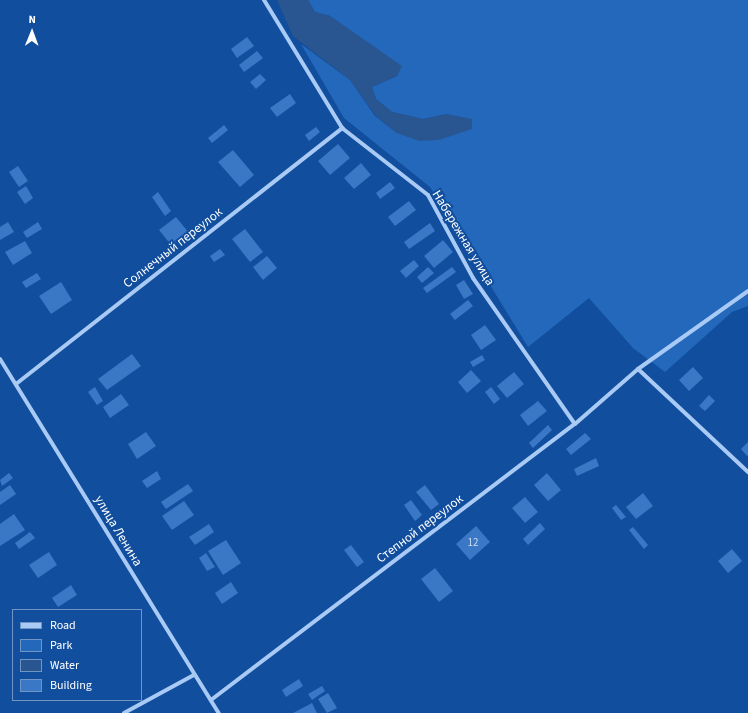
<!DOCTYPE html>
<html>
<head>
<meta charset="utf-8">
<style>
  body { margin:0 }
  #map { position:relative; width:748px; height:713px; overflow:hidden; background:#114e9e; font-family:"Source Sans 3",sans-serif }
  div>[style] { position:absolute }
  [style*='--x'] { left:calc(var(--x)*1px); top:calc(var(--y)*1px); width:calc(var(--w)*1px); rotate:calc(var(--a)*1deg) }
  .green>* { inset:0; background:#2468bc }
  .water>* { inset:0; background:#295691 }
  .building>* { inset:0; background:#3a77c5 }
  .minor>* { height:4px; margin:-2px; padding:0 2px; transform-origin:2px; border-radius:2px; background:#a8caf5 }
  span { translate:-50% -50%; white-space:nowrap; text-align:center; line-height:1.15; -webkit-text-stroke:4px #114e9e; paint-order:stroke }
  .number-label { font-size:11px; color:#ceddf0 }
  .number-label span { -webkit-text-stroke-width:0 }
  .street-label { font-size:13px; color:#fff }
  .legend { position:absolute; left:12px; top:609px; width:130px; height:92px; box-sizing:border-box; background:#114e9e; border:1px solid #7095c5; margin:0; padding:5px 7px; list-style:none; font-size:12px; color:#fff }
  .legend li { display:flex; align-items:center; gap:8px; height:20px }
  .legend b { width:20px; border:1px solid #7095c5 }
  .north { position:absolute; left:12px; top:12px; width:40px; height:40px; -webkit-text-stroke:3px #114e9e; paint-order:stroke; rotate:1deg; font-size:11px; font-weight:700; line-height:16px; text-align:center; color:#fff }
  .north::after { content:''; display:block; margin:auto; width:14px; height:18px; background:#fff; clip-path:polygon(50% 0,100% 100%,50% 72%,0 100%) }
</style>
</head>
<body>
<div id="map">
  <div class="green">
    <i style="clip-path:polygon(308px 0,748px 0,748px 306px,732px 312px,665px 372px,633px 348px,589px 298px,528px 347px,430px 187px,344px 118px,301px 44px,350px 80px,375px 116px,397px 133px,447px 114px,423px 119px,392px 112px,376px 99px,372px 87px,397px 76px,401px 66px,330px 16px,315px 12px)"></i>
  </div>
  <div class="water">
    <i style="clip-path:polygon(277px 0,308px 0,315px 12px,330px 16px,402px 66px,397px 76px,372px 87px,376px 99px,392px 112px,423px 119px,447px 114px,472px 119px,472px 129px,439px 140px,419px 141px,397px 133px,376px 116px,350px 80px,293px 36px)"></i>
  </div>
  <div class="building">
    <i style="clip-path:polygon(247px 37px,254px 46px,237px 58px,231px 49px)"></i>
    <i style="clip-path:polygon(257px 51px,263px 58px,244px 72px,239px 65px)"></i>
    <i style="clip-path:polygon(260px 74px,266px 80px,256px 89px,250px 82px)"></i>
    <i style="clip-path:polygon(290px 94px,296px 103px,277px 117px,270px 108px)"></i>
    <i style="clip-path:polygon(224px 125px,228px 130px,212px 143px,208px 138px)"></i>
    <i style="clip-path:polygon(316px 127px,320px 132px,309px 141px,305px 135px)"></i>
    <i style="clip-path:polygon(338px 144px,350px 158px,330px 175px,318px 161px)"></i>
    <i style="clip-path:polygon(233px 150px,254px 175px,240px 187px,218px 162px)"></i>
    <i style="clip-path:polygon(361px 163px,371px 175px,354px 189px,344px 178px)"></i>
    <i style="clip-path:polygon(18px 166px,28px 181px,19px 187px,9px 172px)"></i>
    <i style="clip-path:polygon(390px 182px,395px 188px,380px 199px,376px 193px)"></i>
    <i style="clip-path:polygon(26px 186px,33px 198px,25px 204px,17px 192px)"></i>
    <i style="clip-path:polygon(158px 192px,171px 211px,165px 216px,152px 197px)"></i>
    <i style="clip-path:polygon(409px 201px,416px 210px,395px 226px,388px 217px)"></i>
    <i style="clip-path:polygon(176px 217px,189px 233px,172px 246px,159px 230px)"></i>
    <i style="clip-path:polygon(8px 222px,14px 232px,0 240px,0 227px)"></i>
    <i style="clip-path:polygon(38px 222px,42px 229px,27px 238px,23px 232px)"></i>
    <i style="clip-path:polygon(430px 223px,435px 231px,409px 249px,404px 242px)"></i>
    <i style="clip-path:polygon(245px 229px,263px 252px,250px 262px,232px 239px)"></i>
    <i style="clip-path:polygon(443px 240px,453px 252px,434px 268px,424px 256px)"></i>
    <i style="clip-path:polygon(25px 241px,32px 253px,13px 265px,5px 252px)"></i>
    <i style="clip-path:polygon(220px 249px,225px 255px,214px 262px,210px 256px)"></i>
    <i style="clip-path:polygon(267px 256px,277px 268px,263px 280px,253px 267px)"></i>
    <i style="clip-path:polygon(414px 260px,419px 266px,406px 278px,400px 271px)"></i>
    <i style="clip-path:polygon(428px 267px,434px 273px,422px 283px,417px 277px)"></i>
    <i style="clip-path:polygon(452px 267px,456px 272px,427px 293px,423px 288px)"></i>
    <i style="clip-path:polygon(37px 273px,41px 279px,26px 288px,22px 282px)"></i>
    <i style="clip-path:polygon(464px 280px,473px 294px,464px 299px,456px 285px)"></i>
    <i style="clip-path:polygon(61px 282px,72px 300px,51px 314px,39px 296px)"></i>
    <i style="clip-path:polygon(468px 300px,473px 306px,455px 320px,450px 314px)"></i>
    <i style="clip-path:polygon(485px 325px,496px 340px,481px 350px,471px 335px)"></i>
    <i style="clip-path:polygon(132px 354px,141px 366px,107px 390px,98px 379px)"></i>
    <i style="clip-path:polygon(482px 355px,485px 360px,473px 367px,470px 362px)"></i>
    <i style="clip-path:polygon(693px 367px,703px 378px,689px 391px,679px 380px)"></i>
    <i style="clip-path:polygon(471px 370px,481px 381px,467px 393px,458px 382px)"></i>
    <i style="clip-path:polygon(514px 372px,524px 384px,507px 398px,497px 386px)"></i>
    <i style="clip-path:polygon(95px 387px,103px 401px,97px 405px,88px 392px)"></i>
    <i style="clip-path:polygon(491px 387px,500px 399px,494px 404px,485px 392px)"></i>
    <i style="clip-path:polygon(121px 394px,129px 405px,110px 418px,103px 407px)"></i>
    <i style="clip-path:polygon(709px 395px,715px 401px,705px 411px,699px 406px)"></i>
    <i style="clip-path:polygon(538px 401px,547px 411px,528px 426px,520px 415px)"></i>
    <i style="clip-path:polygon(548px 425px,552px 430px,533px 448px,529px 443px)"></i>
    <i style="clip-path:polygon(146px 432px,156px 446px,137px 459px,128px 444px)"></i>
    <i style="clip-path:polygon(585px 433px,591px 439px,571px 455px,566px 449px)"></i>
    <i style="clip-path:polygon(748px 442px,748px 455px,747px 456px,741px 449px)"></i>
    <i style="clip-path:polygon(596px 458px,599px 466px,577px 476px,574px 469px)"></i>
    <i style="clip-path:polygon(157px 471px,161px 479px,147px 488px,142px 481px)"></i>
    <i style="clip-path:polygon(9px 473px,13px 478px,2px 486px,0 480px)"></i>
    <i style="clip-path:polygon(547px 473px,561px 490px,548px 501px,534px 485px)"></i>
    <i style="clip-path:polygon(188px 484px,193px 491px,166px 509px,161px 502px)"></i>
    <i style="clip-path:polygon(10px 485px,16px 494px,0 505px,0 492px)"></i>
    <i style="clip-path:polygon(425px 485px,439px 504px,431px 510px,416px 492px)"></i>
    <i style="clip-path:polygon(643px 493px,653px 506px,636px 519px,626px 507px)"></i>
    <i style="clip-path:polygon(525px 497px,538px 512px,525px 523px,512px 508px)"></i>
    <i style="clip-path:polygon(411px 500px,422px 515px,415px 521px,404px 505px)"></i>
    <i style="clip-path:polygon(184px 501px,194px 515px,172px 530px,162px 516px)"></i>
    <i style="clip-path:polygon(616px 505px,626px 517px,621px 520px,612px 508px)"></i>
    <i style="clip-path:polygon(14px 514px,25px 530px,0 546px,0 524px)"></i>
    <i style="clip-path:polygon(540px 523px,545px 529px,528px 545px,523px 539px)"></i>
    <i style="clip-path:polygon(209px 524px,214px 532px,195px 545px,189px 537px)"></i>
    <i style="clip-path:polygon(476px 526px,490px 542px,470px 560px,456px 544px)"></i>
    <i style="clip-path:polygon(633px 527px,648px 545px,644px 549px,629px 530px)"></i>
    <i style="clip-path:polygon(30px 532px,35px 538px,19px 549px,15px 543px)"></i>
    <i style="clip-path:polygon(226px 540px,241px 563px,223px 575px,208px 551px)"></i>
    <i style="clip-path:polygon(351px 545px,364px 562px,357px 567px,344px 550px)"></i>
    <i style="clip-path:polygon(732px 549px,742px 561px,728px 573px,718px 561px)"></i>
    <i style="clip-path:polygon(49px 552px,57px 565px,38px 578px,29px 565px)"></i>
    <i style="clip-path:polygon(206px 553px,215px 567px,207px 571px,199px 558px)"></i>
    <i style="clip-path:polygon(435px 568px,453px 591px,439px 602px,421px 579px)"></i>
    <i style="clip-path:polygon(231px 582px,238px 593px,222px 604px,215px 593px)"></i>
    <i style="clip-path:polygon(71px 585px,77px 595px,58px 607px,52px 598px)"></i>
    <i style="clip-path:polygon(299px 679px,303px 686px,286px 697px,282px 690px)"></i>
    <i style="clip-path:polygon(322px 686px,325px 691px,312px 700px,308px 694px)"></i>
    <i style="clip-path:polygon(328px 693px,337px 708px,327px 713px,318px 699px)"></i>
    <i style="clip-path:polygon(312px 703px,317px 713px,293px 713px)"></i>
  </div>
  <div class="minor">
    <i style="--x:264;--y:0;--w:150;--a:58.6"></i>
    <i style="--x:342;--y:128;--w:109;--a:37.9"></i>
    <i style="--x:428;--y:195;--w:94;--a:61.5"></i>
    <i style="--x:473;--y:278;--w:178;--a:55.1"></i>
    <i style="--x:0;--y:359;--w:416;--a:58.3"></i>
    <i style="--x:638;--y:369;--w:151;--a:43.1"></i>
    <i style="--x:16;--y:384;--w:415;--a:-38.1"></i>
    <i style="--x:211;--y:700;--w:457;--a:-37.2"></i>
    <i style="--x:575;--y:424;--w:84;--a:-41.1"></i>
    <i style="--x:638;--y:369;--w:135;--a:-35.3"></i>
    <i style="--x:124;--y:713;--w:80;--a:-28.5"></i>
  </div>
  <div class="number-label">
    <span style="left:473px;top:543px">12</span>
  </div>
  <div class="street-label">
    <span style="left:463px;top:238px;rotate:59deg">Набережная улица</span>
    <span style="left:173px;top:248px;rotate:-38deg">Солнечный переулок</span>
    <span style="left:420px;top:529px;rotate:-37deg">Степной переулок</span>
    <span style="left:118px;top:531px;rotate:59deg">улица Ленина</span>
  </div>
  <ul class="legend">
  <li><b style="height:5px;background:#a8caf5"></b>Road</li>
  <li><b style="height:11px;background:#2468bc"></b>Park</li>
  <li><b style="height:11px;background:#295691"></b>Water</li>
  <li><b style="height:11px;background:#3a77c5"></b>Building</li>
  </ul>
  <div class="north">N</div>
</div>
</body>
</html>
